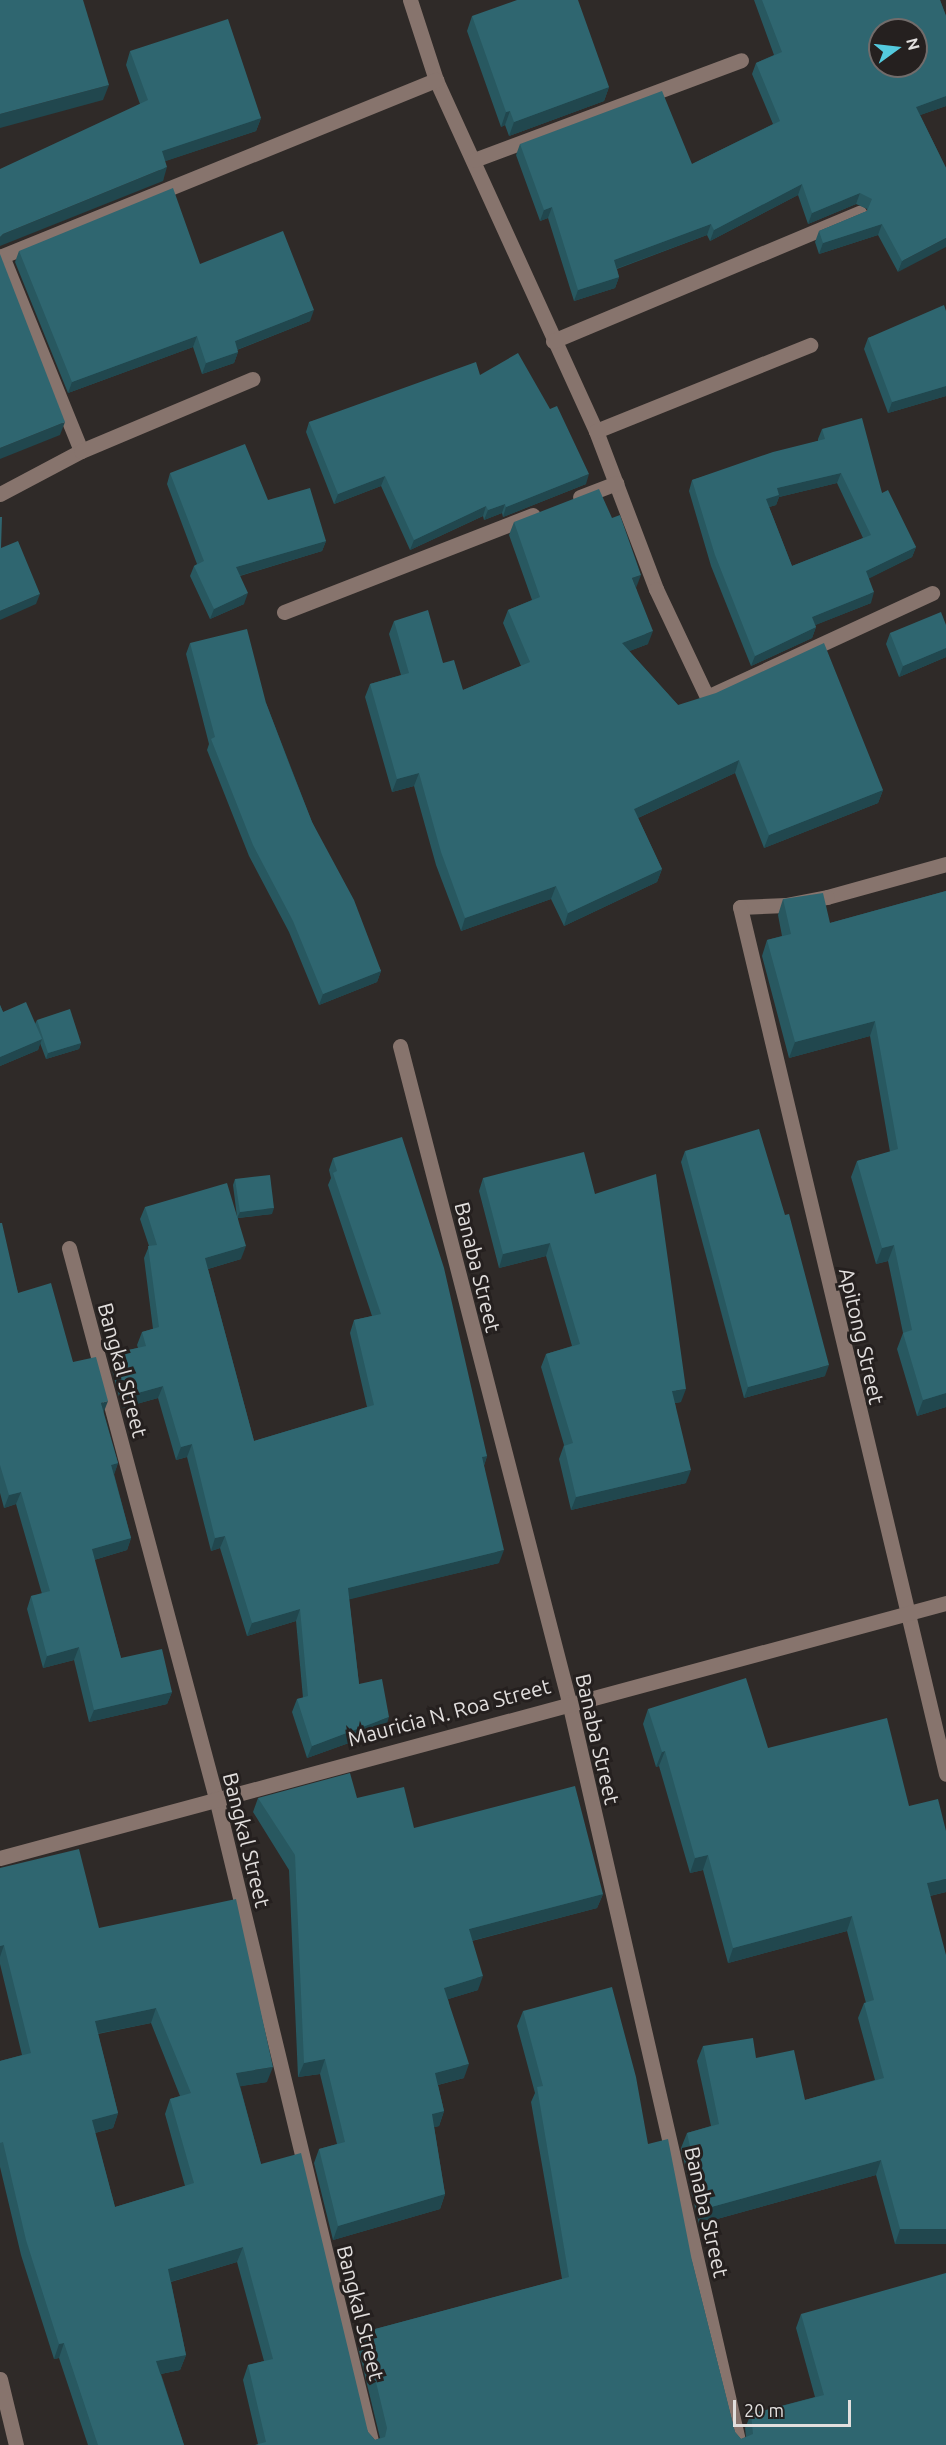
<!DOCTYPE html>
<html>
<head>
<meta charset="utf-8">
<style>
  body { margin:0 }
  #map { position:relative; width:946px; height:2445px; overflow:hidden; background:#2f2a28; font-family:Ubuntu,sans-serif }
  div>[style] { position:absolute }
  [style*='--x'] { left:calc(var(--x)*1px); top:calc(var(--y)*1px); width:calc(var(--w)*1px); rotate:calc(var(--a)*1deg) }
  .minor>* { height:15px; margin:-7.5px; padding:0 7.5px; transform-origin:7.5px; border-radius:7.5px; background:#87746d }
  .wall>* { inset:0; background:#285860 }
  .shaded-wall>* { inset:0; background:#21474e }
  .building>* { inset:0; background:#2f6670 }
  span { translate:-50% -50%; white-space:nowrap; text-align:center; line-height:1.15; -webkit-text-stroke:6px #25201f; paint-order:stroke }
  .street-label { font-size:21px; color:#e2dfde }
  .north { position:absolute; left:868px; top:18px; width:60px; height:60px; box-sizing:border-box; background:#25201f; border:2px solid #716c6b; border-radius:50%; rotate:75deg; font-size:16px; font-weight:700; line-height:24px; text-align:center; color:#e2dfde }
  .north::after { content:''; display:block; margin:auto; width:21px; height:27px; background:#54cade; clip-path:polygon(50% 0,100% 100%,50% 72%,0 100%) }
  .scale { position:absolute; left:733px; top:2400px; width:118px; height:27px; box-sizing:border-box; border:3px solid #e2dfde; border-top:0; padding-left:8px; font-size:18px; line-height:21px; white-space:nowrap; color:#e2dfde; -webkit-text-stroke:4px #25201f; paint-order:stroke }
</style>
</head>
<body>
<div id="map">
  <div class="minor">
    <i style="--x:410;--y:0;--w:84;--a:72"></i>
    <i style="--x:436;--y:80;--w:386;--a:65.5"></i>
    <i style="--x:596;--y:431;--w:169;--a:69.2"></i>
    <i style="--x:656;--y:589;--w:119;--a:64.7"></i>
    <i style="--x:707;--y:697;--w:248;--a:-24.8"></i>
    <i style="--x:474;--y:160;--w:285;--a:-20.5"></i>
    <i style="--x:2;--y:256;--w:210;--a:67.9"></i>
    <i style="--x:0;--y:257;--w:471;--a:-22.1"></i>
    <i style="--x:553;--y:341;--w:332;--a:-22.7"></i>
    <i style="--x:596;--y:431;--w:231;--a:-21.9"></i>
    <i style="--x:0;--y:494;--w:92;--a:-28"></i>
    <i style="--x:81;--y:451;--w:186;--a:-22.8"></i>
    <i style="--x:580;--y:497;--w:39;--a:-21"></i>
    <i style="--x:284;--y:612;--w:267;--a:-21.3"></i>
    <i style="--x:946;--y:864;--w:123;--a:164.5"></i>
    <i style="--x:827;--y:897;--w:42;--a:169"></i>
    <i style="--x:786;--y:905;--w:46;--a:177.5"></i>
    <i style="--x:740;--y:907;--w:891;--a:76.63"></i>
    <i style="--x:400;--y:1046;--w:677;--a:75.55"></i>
    <i style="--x:569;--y:1702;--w:762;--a:77.11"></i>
    <i style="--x:69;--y:1248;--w:569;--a:75.04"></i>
    <i style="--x:216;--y:1798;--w:666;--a:76.44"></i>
    <i style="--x:0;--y:1858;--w:980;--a:-15.09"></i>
    <i style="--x:0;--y:2379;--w:68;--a:76.4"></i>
  </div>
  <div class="wall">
    <i style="clip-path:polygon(754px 0,940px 0,946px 16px,946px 106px,920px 115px,946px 168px,898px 272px,878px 235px,819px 254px,815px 242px,819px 231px,867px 211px,867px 209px,856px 204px,808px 224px,798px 195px,710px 241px,707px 235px,617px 269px,619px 277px,615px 288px,574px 301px,548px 218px,540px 221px,516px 155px,520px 144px,692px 164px,773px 124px,752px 74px,756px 63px,774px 55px)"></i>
    <i style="clip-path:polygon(472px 16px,609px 87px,604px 101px,509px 136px,505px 125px,501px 127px,467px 31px)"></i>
    <i style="clip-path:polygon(130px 51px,261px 118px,256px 131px,165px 161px,163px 181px,140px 104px,126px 65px)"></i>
    <i style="clip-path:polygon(19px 251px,200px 264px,310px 321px,237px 350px,238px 352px,234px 363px,202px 374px,193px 347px,68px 393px,15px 262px)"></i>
    <i style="clip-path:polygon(946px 311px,946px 396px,888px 413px,864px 349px,868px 338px)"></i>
    <i style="clip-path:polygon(480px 375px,586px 484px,503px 517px,502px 513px,484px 520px,483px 516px,410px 550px,381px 486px,334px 504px,306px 432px,309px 422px)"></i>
    <i style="clip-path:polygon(evenodd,822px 429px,882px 493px,916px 547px,912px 557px,869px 578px,871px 603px,815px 625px,816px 627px,812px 638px,751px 666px,711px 566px,689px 491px,692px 480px,818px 441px,818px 439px,822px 429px,837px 483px,863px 538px,792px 566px,769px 507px,776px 505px,779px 497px,837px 483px)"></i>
    <i style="clip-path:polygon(170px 473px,268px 500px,326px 541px,322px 551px,240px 576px,244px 604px,210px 619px,190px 576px,194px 566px,197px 564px,167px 484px)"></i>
    <i style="clip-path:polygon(514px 522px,636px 588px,648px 644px,629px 651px,678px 705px,883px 790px,878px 803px,764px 848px,735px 773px,638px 818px,662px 869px,657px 882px,564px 926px,551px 899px,461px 931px,436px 865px,414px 786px,392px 792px,365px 697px,370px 684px,401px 675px,389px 634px,394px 621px,443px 663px,463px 690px,521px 666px,503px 623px,508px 610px,532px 600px,509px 535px)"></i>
    <i style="clip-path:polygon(946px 625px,946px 657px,899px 677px,886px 644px,890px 633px)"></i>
    <i style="clip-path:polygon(190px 643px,266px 703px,312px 822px,381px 971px,377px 982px,319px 1005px,289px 932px,249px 856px,207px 750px,209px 744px,186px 654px)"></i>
    <i style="clip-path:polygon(946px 891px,946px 1407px,917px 1416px,897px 1349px,903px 1333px,888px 1261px,876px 1264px,851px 1177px,857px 1161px,890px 1152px,870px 1036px,789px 1058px,762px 956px,767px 940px,782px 936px,778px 915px,783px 899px,830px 923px)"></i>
    <i style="clip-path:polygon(0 1005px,3px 1012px,35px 1024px,37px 1020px,81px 1043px,79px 1049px,46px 1059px,40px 1043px,38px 1050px,0 1066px)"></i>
    <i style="clip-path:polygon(685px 1151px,825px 1376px,744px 1398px,681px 1162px)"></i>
    <i style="clip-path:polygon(333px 1158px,487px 1456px,484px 1466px,499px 1563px,349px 1599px,359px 1684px,385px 1730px,307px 1758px,292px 1712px,297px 1699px,303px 1698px,296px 1621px,247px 1636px,220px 1548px,211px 1551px,187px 1457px,176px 1460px,158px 1398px,122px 1408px,111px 1366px,115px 1353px,138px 1348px,137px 1345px,142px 1332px,153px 1329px,144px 1258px,149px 1246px,140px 1219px,145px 1207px,237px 1217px,233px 1185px,235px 1179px,272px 1214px,238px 1218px,241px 1259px,208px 1269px,254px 1441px,367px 1407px,350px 1333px,354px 1320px,372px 1316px,328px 1185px,331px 1178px,329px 1170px)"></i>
    <i style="clip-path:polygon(483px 1178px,595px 1194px,681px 1402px,675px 1403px,686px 1483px,571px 1510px,559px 1459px,564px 1445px,541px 1367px,546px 1354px,572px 1346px,546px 1256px,499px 1268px,479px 1191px)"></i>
    <i style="clip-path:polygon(0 1223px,18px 1293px,73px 1362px,103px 1413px,118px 1463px,114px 1474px,131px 1538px,127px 1550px,94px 1560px,121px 1658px,172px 1692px,167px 1704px,89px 1722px,74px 1660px,43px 1668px,27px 1609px,31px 1596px,42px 1594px,16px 1504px,4px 1508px,0 1493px)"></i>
    <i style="clip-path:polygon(648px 1709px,768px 1748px,909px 1806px,946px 1892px,930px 1896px,946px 2244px,895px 2244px,876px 2175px,699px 2224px,681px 2148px,687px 2133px,711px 2126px,697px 2061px,703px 2046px,756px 2058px,805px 2100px,875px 2080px,858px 2018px,864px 2003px,866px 2003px,847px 1931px,728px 1963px,703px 1870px,690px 1873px,659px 1766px,656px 1767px,643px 1724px)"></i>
    <i style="clip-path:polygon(258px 1798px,357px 1798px,414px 1828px,603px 1894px,597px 1908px,472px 1941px,478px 1990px,448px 1999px,464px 2078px,438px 2085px,444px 2111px,439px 2126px,434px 2127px,445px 2194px,440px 2209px,333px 2240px,314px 2163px,319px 2149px,337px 2144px,320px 2074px,298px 2077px,289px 1870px,253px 1812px)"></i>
    <i style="clip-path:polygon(evenodd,0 1868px,99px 1928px,267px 2082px,240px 2086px,261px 2164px,368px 2432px,375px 2440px,380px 2438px,358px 2347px,364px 2332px,562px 2279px,531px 2102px,535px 2093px,517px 2026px,523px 2011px,648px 2144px,692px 2261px,735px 2432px,741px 2439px,746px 2437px,745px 2428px,751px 2414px,815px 2397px,796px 2328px,801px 2314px,946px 2445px,258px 2444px,243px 2380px,248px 2365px,264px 2361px,237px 2262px,171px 2282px,186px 2355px,180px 2370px,161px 2374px,184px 2445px,88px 2445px,59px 2358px,54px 2359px,21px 2255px,0 2167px,0 2061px,22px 2055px,0 1964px,0 1868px,151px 2023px,180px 2096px,170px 2099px,165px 2114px,185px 2186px,115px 2207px,95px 2133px,113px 2128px,118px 2113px,98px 2034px,151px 2023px)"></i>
  </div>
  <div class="shaded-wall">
    <i style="clip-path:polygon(109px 85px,103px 100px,0 128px,0 114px)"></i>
    <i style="clip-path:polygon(609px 87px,604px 101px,509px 136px,514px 122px)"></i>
    <i style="clip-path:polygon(946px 96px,946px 106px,912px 118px,916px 107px)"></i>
    <i style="clip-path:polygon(510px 111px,505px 125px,501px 127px,506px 112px)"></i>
    <i style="clip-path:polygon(261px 118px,256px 131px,157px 164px,162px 151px)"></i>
    <i style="clip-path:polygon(167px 167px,163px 181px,0 246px,0 237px,3px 234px)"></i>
    <i style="clip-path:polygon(802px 184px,798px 195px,710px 241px,714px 230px)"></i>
    <i style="clip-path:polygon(860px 193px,856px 204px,808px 224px,812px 213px)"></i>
    <i style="clip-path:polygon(552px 207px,548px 218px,540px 221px,544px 210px)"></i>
    <i style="clip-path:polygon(711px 224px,707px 235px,610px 271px,614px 260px)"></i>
    <i style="clip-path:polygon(882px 224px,878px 235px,819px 254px,823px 243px)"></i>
    <i style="clip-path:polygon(946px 238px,946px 247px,898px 272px,902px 261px)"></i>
    <i style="clip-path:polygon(619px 277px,615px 288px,574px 301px,578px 290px)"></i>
    <i style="clip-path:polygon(314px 310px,310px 321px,231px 352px,235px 341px)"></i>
    <i style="clip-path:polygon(197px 336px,193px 347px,68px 393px,72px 382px)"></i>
    <i style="clip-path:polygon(238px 352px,234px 363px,202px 374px,206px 363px)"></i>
    <i style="clip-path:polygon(946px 386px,946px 396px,888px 413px,892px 402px)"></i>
    <i style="clip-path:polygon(65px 422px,60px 435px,0 459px,0 448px)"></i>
    <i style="clip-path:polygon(841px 473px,837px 483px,779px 497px,776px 505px,762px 509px,766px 499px,777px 488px)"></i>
    <i style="clip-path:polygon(589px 474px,586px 484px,503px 517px,506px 507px)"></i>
    <i style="clip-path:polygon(385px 476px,381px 486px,334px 504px,338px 494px)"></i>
    <i style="clip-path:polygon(505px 504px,502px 513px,484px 520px,488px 510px)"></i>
    <i style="clip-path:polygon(486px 506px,483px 516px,410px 550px,414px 540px)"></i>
    <i style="clip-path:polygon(326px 541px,322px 551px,232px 578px,236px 567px)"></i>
    <i style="clip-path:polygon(916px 547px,912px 557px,862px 582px,866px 571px)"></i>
    <i style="clip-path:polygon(641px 575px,636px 588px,632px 578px)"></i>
    <i style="clip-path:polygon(874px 592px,871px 603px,808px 628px,812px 617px)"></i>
    <i style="clip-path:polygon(248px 593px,244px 604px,210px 619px,214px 609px)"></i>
    <i style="clip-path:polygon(40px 594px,36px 604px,0 620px,0 611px)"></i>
    <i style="clip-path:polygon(816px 627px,812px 638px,751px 666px,755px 656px)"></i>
    <i style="clip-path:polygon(653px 631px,648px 644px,617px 656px,622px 643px)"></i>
    <i style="clip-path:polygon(946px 648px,946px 657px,899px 677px,903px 666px)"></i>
    <i style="clip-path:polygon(739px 760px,735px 773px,629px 822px,634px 809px)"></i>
    <i style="clip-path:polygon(419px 773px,414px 786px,392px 792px,397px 779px)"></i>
    <i style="clip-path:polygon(883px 790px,878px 803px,764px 848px,769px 835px)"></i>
    <i style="clip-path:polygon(662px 869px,657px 882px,564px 926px,568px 913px)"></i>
    <i style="clip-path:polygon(556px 886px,551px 899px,461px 931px,465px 918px)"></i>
    <i style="clip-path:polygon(381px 971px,377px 982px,319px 1005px,323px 994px)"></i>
    <i style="clip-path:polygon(875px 1021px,870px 1036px,789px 1058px,795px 1042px)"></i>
    <i style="clip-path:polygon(42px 1039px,38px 1050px,0 1066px,0 1057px)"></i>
    <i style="clip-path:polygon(81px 1043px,79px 1049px,46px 1059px,48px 1053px)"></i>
    <i style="clip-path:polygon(274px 1208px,272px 1214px,237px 1218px,240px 1212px)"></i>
    <i style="clip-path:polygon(550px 1243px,546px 1256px,499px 1268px,503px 1254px)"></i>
    <i style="clip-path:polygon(894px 1245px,888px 1261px,876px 1264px,882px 1248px)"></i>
    <i style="clip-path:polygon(246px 1246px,241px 1259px,201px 1271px,205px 1258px)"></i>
    <i style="clip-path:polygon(829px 1365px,825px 1376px,744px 1398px,748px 1387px)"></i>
    <i style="clip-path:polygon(163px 1386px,158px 1398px,122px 1408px,127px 1396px)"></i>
    <i style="clip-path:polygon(686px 1389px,681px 1402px,668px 1404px,672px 1391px)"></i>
    <i style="clip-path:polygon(946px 1393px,946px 1407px,917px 1416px,923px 1400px)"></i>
    <i style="clip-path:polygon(108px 1401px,103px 1414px,101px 1403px)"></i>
    <i style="clip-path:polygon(192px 1444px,187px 1457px,176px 1460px,181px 1447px)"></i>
    <i style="clip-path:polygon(487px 1456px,483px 1468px,482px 1457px)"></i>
    <i style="clip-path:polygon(118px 1463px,114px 1475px,111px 1465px)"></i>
    <i style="clip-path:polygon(691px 1470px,686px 1483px,571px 1510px,576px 1497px)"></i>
    <i style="clip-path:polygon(21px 1492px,16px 1504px,4px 1508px,9px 1495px)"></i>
    <i style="clip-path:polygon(225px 1536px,220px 1548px,211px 1551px,215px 1538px)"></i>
    <i style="clip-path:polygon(131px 1538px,127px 1550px,87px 1562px,92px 1549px)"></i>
    <i style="clip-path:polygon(504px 1550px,499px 1563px,343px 1601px,348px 1588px)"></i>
    <i style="clip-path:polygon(300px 1609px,296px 1621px,247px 1636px,252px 1623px)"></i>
    <i style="clip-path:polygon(79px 1647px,74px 1660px,43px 1668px,47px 1656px)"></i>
    <i style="clip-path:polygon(172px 1692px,167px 1704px,89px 1722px,94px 1710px)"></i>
    <i style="clip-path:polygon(389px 1717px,385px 1730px,307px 1758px,312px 1746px)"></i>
    <i style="clip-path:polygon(665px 1751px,659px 1766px,656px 1767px,662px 1752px)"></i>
    <i style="clip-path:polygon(708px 1855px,703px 1870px,690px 1873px,695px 1858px)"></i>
    <i style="clip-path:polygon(946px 1879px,946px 1892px,921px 1898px,927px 1883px)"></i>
    <i style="clip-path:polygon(603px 1894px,597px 1908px,463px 1943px,469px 1929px)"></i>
    <i style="clip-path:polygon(852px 1916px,847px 1931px,728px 1963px,733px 1948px)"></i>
    <i style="clip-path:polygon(4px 1945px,0 1957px,0 1946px)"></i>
    <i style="clip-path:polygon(483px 1976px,478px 1990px,439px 2002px,444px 1988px)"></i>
    <i style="clip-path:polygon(156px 2008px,151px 2023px,90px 2035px,95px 2021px)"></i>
    <i style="clip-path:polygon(325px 2059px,320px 2074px,298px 2077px,304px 2063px)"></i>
    <i style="clip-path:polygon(469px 2064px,464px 2078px,430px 2087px,435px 2073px)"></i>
    <i style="clip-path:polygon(273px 2067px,267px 2082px,231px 2088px,236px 2073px)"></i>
    <i style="clip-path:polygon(444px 2111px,439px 2126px,427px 2129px,432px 2114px)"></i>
    <i style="clip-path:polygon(118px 2113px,113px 2128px,87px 2135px,92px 2120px)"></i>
    <i style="clip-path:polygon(881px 2160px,876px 2175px,699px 2224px,704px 2209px)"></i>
    <i style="clip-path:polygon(445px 2194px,440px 2209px,333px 2240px,338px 2226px)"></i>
    <i style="clip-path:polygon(900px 2229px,946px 2229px,946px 2244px,895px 2244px)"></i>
    <i style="clip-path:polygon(243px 2247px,237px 2262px,163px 2284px,168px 2269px)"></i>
    <i style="clip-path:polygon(64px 2343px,59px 2358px,54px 2359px,59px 2344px)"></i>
    <i style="clip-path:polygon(186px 2355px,180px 2370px,151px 2376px,156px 2361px)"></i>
  </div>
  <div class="building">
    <i style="clip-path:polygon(0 0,83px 0,109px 85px,0 114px)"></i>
    <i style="clip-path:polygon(517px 0,578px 0,609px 87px,514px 122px,510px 111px,506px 112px,472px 16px)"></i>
    <i style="clip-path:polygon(evenodd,762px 0,940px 0,946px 16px,946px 96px,916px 107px,946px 168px,946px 238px,902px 261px,882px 224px,823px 243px,819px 231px,867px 211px,872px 199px,860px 193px,812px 213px,802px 184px,714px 230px,711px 224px,614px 260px,619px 277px,578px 290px,552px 207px,544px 210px,520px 144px,662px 91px,692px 164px,780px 121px,756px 63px,782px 52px,762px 0,880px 30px,916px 30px,916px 66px,880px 66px,880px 30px)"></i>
    <i style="clip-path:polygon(228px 19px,261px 118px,162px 151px,167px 167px,3px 234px,0 237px,0 169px,148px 100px,130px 51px)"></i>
    <i style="clip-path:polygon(173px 188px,200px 264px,283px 231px,314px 310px,235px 341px,238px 352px,206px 363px,197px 336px,72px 382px,19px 251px)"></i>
    <i style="clip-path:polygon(0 254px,65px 422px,0 448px)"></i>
    <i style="clip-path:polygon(944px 305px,946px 311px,946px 386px,892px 402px,868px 338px)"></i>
    <i style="clip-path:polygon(518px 353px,550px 409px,557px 406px,589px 474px,506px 507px,505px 504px,488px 510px,486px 506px,414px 540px,385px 476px,338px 494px,309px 422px,476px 362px,480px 375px)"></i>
    <i style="clip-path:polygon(evenodd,862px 418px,882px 493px,888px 490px,916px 547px,866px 571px,874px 592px,812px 617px,816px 627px,755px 656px,715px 555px,692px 480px,773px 452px,825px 439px,822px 429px,862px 418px,841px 473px,871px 535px,792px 566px,766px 499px,779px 495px,777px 488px,841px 473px)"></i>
    <i style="clip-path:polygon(245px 444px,268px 500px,310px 488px,326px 541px,236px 567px,248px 593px,214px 609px,194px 566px,204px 561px,170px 473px)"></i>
    <i style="clip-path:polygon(599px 489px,612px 518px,620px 515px,641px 575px,632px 578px,653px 631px,622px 643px,678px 705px,716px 693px,824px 643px,883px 790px,769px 835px,739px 760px,634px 809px,662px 869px,568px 913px,556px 886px,465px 918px,441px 852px,419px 773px,397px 779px,370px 684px,409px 673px,394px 621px,428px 610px,443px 663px,454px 660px,463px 690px,530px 662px,508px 610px,540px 597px,514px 522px)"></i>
    <i style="clip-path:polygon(0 517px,2px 517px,1px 548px,18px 541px,40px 594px,0 611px)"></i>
    <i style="clip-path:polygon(941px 612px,946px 625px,946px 648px,903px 666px,890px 633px)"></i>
    <i style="clip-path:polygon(247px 629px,266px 703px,291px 769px,312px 822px,354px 900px,381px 971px,323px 994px,293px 921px,253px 845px,211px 739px,215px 737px,190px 643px)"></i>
    <i style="clip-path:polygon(946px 891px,946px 1393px,923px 1400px,903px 1333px,912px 1330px,894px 1245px,882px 1248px,857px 1161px,898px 1149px,875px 1021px,795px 1042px,767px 940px,791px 934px,783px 899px,823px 893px,830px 923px)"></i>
    <i style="clip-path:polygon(26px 1002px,42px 1039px,0 1057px,0 1005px,3px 1012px)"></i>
    <i style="clip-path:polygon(70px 1009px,81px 1043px,48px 1053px,37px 1020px)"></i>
    <i style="clip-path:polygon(759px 1129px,785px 1215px,789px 1214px,829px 1365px,748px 1387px,685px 1151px)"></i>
    <i style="clip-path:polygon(402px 1137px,444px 1268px,487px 1456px,482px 1457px,504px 1550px,348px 1588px,359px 1684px,382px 1679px,389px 1717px,312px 1746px,297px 1699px,308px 1696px,300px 1609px,252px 1623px,225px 1536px,215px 1538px,192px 1444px,181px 1447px,163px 1386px,127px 1396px,115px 1353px,146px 1346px,142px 1332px,159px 1327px,148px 1246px,157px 1245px,145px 1207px,227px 1183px,246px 1246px,205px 1258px,254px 1441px,374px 1405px,354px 1320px,381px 1314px,333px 1173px,337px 1171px,333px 1158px)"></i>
    <i style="clip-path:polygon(584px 1152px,595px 1194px,656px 1174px,686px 1389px,672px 1391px,691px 1470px,576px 1497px,564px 1446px,573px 1443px,546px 1354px,580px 1344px,550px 1243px,503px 1254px,483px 1178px)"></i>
    <i style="clip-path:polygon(270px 1175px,274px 1208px,240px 1212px,235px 1179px)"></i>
    <i style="clip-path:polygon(0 1223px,2px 1223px,18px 1293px,51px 1283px,73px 1362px,96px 1357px,108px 1401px,101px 1403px,118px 1463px,111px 1465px,131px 1538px,92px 1549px,121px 1658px,162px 1649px,172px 1692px,94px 1710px,79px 1647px,47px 1656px,31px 1596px,50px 1591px,21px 1492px,9px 1495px,0 1465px)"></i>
    <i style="clip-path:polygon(746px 1678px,768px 1748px,887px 1718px,909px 1806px,938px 1799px,946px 1831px,946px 1879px,927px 1883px,946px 1955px,946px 2229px,900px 2229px,881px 2160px,704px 2209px,687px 2133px,719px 2124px,703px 2046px,753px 2038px,756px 2058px,794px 2050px,805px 2100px,884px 2078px,864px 2003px,874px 2000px,852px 1916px,733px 1948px,708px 1855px,695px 1858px,665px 1751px,662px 1752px,648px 1709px)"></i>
    <i style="clip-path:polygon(350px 1773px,357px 1798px,404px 1787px,414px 1828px,575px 1786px,603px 1894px,469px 1929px,483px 1976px,444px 1988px,469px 2064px,435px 2073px,444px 2111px,432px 2114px,445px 2194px,338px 2226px,319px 2149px,345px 2142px,325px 2059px,304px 2063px,295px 1855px,258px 1798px)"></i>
    <i style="clip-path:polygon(evenodd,79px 1849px,99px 1928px,236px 1899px,273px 2067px,236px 2073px,261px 2164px,301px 2153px,368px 2432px,375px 2440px,385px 2437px,387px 2428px,364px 2332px,569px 2277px,537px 2087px,543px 2086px,523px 2011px,612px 1987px,636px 2077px,648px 2144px,668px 2139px,692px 2261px,735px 2432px,741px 2439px,753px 2434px,751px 2414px,824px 2395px,801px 2314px,946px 2273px,946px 2445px,255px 2445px,266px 2442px,248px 2365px,273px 2359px,243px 2247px,168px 2269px,186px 2355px,156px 2361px,184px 2445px,98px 2445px,64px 2343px,59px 2344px,26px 2240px,3px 2142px,0 2143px,0 2061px,31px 2053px,4px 1945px,0 1946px,0 1868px,79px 1849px,156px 2008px,191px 2093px,170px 2099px,194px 2183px,115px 2207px,92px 2120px,118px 2113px,95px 2021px,156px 2008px)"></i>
  </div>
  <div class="street-label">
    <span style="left:478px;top:1267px;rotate:76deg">Banaba Street</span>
    <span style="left:862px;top:1336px;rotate:77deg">Apitong Street</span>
    <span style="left:123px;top:1370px;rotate:75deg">Bangkal Street</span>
    <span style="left:449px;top:1712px;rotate:-15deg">Mauricia N. Roa Street</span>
    <span style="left:598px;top:1739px;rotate:77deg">Banaba Street</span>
    <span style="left:247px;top:1840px;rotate:76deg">Bangkal Street</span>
    <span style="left:707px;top:2212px;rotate:77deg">Banaba Street</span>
    <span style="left:361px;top:2313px;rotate:76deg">Bangkal Street</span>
  </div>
  <div class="north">N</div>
  <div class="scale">20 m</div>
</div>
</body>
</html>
